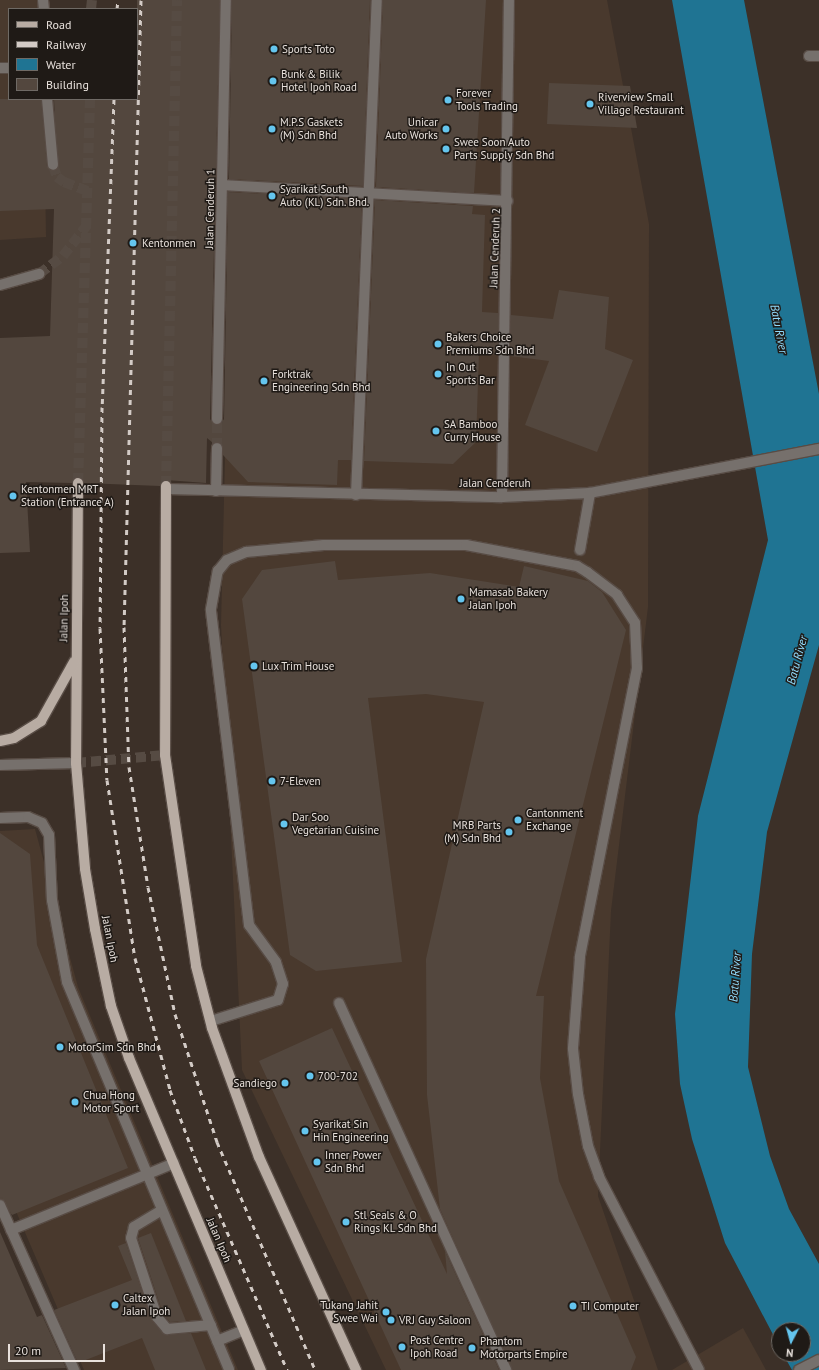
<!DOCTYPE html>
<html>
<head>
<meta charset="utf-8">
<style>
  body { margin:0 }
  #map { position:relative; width:819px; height:1370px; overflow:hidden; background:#3c3028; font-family:"PT Sans",sans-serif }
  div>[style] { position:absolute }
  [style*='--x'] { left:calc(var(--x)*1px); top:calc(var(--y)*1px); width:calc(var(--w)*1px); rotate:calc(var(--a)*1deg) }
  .built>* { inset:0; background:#49392d }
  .water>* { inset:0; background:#1f7493 }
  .building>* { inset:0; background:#53473e }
  .minor-tunnel>* { height:10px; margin-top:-5px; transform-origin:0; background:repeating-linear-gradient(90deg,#564b43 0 10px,transparent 0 15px) }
  .major-tunnel>* { height:10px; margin-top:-5px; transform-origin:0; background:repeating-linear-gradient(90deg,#564b43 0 10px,transparent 0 15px) }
  .roads { filter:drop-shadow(1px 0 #584c45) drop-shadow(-1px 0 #584c45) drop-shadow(0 1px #584c45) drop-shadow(0 -1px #584c45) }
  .minor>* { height:10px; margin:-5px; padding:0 5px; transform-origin:5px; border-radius:5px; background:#76706c }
  .major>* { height:10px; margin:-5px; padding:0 5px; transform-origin:5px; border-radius:5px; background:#b8aca3 }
  .rail>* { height:3px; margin-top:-1.5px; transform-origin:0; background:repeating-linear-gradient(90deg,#d3cbc6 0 5px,transparent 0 10px) }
  .dots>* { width:11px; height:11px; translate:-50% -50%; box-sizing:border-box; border:2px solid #1f1a16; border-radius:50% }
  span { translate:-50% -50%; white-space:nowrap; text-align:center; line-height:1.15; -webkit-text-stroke:3px #1f1a16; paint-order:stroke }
  .poi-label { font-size:11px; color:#e8e1dc }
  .left { translate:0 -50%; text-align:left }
  .right { translate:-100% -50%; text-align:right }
  .street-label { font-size:11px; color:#e8e1dc }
  .water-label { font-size:12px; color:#90dafb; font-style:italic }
  .legend { position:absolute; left:8px; top:8px; width:130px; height:92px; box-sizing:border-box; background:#1f1a16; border:1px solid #6f6a65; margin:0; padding:5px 7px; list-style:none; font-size:12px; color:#e8e1dc }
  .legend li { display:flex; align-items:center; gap:8px; height:20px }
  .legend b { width:20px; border:1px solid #6f6a65 }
  .north { position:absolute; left:771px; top:1322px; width:40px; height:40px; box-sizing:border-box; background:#1f1a16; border:1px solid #6f6a65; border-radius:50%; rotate:186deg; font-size:11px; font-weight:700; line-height:16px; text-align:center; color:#e8e1dc }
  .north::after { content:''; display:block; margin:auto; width:14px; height:18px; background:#64c5ee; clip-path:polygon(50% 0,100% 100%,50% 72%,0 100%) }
  .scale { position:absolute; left:8px; top:1344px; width:97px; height:18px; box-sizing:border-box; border:2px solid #e8e1dc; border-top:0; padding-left:5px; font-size:12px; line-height:14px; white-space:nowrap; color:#e8e1dc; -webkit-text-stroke:3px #1f1a16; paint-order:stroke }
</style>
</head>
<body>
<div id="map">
  <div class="built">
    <i style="clip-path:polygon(0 0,43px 0,43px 9px,9px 9px,9px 99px,44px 99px,46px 237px,0 240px)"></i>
    <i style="clip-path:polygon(236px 0,607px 0,649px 224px,648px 607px,611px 911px,598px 1196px,658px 1370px,386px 1370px,242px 1070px,221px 625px)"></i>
    <i style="clip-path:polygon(35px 829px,78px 987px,238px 1370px,84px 1370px,0 1174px,0 831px)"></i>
    <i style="clip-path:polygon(743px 1328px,766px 1370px,672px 1370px)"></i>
  </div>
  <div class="water">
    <i style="clip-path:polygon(672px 0,744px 0,819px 394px,819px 645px,767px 832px,752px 954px,748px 1067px,770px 1156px,789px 1209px,819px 1264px,819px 1370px,792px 1370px,783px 1354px,803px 1354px,803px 1330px,779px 1330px,779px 1346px,725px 1243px,692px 1139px,680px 1084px,675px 1014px,698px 816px,768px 540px)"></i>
  </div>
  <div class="building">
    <i style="clip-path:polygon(137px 0,220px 0,210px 419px,213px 424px,220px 425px,224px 419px,228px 192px,362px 199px,351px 460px,338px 460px,337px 485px,248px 482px,223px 455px,222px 445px,213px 443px,207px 438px,206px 483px,166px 480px,160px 486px,84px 483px,78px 477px,72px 483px,26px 482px,30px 552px,0 553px,0 338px,50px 336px,54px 209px,0 211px,0 99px,41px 99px,47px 166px,51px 171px,57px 170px,54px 99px,137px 99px)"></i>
    <i style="clip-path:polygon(232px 0,370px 0,363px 186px,229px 179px)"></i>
    <i style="clip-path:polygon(383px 0,486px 0,474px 193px,376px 187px)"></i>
    <i style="clip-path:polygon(549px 83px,630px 86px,637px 128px,547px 124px)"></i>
    <i style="clip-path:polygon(375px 200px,473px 206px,472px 214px,485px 215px,482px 312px,498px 313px,498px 355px,479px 353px,476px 442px,453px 464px,364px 461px)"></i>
    <i style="clip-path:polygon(559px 290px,609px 297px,605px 349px,633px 360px,597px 452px,525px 425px,549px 361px,510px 356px,511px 315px,553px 319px)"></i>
    <i style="clip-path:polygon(335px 561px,338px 580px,430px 573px,519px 587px,524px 566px,588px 581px,602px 592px,626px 630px,536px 996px,544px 996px,540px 1078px,559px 1181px,636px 1357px,631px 1370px,512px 1370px,440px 1209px,427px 1095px,426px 959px,484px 702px,426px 694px,368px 698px,402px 962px,316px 971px,290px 955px,242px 599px,262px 570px)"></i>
    <i style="clip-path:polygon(0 833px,30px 854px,37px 945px,128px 1168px,12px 1215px,0 1199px)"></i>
    <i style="clip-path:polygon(332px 1028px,447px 1274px,445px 1251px,499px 1370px,401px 1370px,259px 1061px)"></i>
    <i style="clip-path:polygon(0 1232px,37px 1317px,42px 1315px,66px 1368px,0 1370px)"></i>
    <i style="clip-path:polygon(151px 1233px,186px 1321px,170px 1322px,163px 1314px,138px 1238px)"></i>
    <i style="clip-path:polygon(126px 1243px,152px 1321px,165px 1335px,191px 1333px,206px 1370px,155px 1370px,142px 1338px,78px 1363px,54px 1310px,132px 1280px,118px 1246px)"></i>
  </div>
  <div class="minor-tunnel">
    <i style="--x:53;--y:165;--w:13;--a:72"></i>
    <i style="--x:57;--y:177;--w:9;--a:36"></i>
    <i style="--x:64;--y:182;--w:26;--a:21"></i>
    <i style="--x:39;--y:274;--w:30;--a:-37"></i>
    <i style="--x:63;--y:256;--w:41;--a:-52"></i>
    <i style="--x:217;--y:448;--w:29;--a:-90"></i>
    <i style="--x:76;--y:763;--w:89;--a:-5.1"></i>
  </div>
  <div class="major-tunnel">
    <i style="--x:91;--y:9;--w:9;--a:-84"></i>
    <i style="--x:78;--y:483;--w:384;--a:-88.2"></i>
    <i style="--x:166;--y:486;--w:486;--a:-88.7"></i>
  </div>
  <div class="roads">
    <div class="minor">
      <i style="--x:43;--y:0;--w:9;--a:84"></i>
      <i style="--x:809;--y:56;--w:10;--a:0"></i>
      <i style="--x:0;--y:68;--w:9;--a:0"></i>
      <i style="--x:47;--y:99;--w:66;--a:84.8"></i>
      <i style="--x:222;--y:185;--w:286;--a:3.2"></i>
      <i style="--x:0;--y:285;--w:41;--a:-15.8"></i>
      <i style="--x:217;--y:419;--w:419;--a:-88.8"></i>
      <i style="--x:167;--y:489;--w:335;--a:1.4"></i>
      <i style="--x:502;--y:497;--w:88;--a:-2.6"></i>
      <i style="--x:590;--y:493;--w:233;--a:-10.9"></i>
      <i style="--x:216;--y:491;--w:43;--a:-88.7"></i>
      <i style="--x:356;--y:495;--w:495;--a:-87.6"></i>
      <i style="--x:502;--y:497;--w:497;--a:-89.2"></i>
      <i style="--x:580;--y:550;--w:58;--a:-80"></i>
      <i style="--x:0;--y:765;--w:76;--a:-1.5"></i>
      <i style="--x:0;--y:818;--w:28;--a:-2"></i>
      <i style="--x:28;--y:817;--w:15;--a:23"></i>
      <i style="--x:42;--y:823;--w:14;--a:60"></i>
      <i style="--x:49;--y:835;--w:65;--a:87.4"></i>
      <i style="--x:52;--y:900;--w:83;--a:79.6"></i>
      <i style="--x:67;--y:982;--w:420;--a:67.3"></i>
      <i style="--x:339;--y:1003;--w:403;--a:65.5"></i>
      <i style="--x:211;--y:1021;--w:70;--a:-17.4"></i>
      <i style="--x:278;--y:1000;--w:17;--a:-73"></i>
      <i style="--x:283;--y:984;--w:23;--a:-108"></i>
      <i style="--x:276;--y:962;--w:46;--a:-126.1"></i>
      <i style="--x:249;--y:925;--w:318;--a:-96.9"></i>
      <i style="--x:211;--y:609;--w:39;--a:-80"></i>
      <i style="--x:218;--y:571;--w:14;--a:-51"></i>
      <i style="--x:227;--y:560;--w:21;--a:-23"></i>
      <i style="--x:246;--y:552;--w:78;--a:-5.1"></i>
      <i style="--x:324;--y:545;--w:142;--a:0"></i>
      <i style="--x:466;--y:545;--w:113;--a:10.7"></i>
      <i style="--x:577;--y:566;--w:12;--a:31"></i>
      <i style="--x:587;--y:572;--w:38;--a:37"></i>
      <i style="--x:617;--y:595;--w:33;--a:57"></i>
      <i style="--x:635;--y:623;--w:45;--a:87.5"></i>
      <i style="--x:637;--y:668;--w:295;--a:101.2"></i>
      <i style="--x:580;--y:957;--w:92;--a:94.4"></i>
      <i style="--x:573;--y:1049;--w:45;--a:83.7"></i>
      <i style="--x:578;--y:1094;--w:53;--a:79.1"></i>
      <i style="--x:588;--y:1146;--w:33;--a:70"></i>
      <i style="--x:599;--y:1177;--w:217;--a:62.6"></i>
      <i style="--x:0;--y:1205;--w:181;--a:65.8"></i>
      <i style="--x:162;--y:1210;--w:33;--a:149"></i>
      <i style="--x:134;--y:1227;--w:11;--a:105"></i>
      <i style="--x:131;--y:1238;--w:83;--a:71.8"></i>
      <i style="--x:157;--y:1317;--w:16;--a:50"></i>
      <i style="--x:167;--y:1329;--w:44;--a:-5.2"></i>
      <i style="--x:11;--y:1230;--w:176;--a:-22.3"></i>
      <i style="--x:217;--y:1341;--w:29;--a:-22"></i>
      <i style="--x:799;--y:1370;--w:22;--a:-27"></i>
    </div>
    <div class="major">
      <i style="--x:78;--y:483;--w:280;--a:90.4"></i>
      <i style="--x:76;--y:763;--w:106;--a:85.1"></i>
      <i style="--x:85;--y:869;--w:61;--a:80.5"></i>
      <i style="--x:95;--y:929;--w:79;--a:78.3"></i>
      <i style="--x:111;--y:1006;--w:55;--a:70.9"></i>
      <i style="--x:129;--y:1058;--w:339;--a:67.1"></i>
      <i style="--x:166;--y:486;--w:269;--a:90.2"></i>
      <i style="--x:165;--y:755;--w:213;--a:81.6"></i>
      <i style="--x:196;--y:966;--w:64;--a:75.5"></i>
      <i style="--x:212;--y:1028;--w:137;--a:70"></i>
      <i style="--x:259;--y:1157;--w:234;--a:65.5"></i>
      <i style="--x:0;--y:741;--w:14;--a:-12"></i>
      <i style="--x:14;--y:738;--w:32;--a:-32"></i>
      <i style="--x:41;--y:721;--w:68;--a:-60.8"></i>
    </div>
  </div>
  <div class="rail">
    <i style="--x:141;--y:0;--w:627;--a:91.55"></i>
    <i style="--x:124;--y:627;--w:140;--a:88"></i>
    <i style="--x:129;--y:767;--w:121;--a:81"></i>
    <i style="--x:148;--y:887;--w:130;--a:78"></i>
    <i style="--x:175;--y:1014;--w:135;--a:71.8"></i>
    <i style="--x:217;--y:1142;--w:248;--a:66.7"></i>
    <i style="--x:117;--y:9;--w:9;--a:-84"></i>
    <i style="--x:114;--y:99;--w:308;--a:92.2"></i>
    <i style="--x:102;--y:407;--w:221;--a:90.5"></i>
    <i style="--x:100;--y:628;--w:152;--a:87.4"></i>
    <i style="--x:107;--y:780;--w:180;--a:81.1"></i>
    <i style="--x:135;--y:958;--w:137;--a:75.1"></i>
    <i style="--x:170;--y:1090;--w:72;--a:69.8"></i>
    <i style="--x:195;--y:1158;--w:231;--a:66.5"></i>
  </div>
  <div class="dots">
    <i style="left:274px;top:49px;background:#64c5ee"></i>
    <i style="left:273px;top:81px;background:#64c5ee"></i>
    <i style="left:448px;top:100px;background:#64c5ee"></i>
    <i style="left:590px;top:104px;background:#64c5ee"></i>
    <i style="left:272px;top:129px;background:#64c5ee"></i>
    <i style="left:446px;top:129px;background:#64c5ee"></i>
    <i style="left:446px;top:149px;background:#64c5ee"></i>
    <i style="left:272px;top:196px;background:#64c5ee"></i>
    <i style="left:133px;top:243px;background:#64c5ee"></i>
    <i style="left:438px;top:344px;background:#64c5ee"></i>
    <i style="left:438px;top:374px;background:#64c5ee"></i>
    <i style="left:264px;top:381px;background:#64c5ee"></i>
    <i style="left:436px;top:431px;background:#64c5ee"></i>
    <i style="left:13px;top:496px;background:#64c5ee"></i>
    <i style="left:461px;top:599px;background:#64c5ee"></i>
    <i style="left:254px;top:666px;background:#64c5ee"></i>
    <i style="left:272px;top:781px;background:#64c5ee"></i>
    <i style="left:518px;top:820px;background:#64c5ee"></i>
    <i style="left:284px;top:824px;background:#64c5ee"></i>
    <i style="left:509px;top:832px;background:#64c5ee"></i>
    <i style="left:60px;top:1047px;background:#64c5ee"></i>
    <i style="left:310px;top:1076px;background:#64c5ee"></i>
    <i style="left:285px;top:1083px;background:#64c5ee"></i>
    <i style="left:75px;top:1102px;background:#64c5ee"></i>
    <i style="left:305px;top:1131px;background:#64c5ee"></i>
    <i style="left:317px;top:1162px;background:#64c5ee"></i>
    <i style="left:346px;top:1222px;background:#64c5ee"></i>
    <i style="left:115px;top:1305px;background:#64c5ee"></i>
    <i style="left:573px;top:1306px;background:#64c5ee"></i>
    <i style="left:386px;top:1312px;background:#64c5ee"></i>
    <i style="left:391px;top:1320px;background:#64c5ee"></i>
    <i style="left:402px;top:1347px;background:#64c5ee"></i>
    <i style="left:472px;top:1348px;background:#64c5ee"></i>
  </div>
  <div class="poi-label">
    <span class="left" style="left:282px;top:49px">Sports Toto</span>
    <span class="left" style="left:281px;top:81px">Bunk &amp; Bilik<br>Hotel Ipoh Road</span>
    <span class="left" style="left:456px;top:100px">Forever<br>Tools Trading</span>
    <span class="left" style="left:598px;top:104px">Riverview Small<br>Village Restaurant</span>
    <span class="left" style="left:280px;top:129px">M.P.S Gaskets<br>(M) Sdn Bhd</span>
    <span class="right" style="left:438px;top:129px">Unicar<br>Auto Works</span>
    <span class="left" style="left:454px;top:149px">Swee Soon Auto<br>Parts Supply Sdn Bhd</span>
    <span class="left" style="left:280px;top:196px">Syarikat South<br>Auto (KL) Sdn. Bhd.</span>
    <span class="left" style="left:142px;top:243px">Kentonmen</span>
    <span class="left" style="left:446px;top:344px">Bakers Choice<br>Premiums Sdn Bhd</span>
    <span class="left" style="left:446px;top:374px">In Out<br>Sports Bar</span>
    <span class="left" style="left:272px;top:381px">Forktrak<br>Engineering Sdn Bhd</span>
    <span class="left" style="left:444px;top:431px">SA Bamboo<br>Curry House</span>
    <span class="left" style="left:21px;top:496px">Kentonmen MRT<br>Station (Entrance A)</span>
    <span class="left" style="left:469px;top:599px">Mamasab Bakery<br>Jalan Ipoh</span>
    <span class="left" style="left:262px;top:666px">Lux Trim House</span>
    <span class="left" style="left:280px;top:781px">7-Eleven</span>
    <span class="left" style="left:526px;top:820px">Cantonment<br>Exchange</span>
    <span class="left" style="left:292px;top:824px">Dar Soo<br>Vegetarian Cuisine</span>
    <span class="right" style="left:501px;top:832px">MRB Parts<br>(M) Sdn Bhd</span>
    <span class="left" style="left:68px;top:1047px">MotorSim Sdn Bhd</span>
    <span class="left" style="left:318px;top:1076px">700-702</span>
    <span class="right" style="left:277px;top:1083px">Sandiego</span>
    <span class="left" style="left:83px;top:1102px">Chua Hong<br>Motor Sport</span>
    <span class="left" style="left:313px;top:1131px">Syarikat Sin<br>Hin Engineering</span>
    <span class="left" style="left:325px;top:1162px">Inner Power<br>Sdn Bhd</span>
    <span class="left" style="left:354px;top:1222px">Stl Seals &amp; O<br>Rings KL Sdn Bhd</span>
    <span class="left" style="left:123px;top:1305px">Caltex<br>Jalan Ipoh</span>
    <span class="right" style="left:378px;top:1312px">Tukang Jahit<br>Swee Wai</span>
    <span class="left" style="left:581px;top:1306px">TI Computer</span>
    <span class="left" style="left:399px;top:1320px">VRJ Guy Saloon</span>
    <span class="left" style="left:410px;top:1347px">Post Centre<br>Ipoh Road</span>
    <span class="left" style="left:480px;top:1348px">Phantom<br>Motorparts Empire</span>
  </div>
  <div class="street-label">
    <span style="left:210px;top:209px;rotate:-89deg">Jalan Cenderuh 1</span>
    <span style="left:495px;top:248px;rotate:-88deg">Jalan Cenderuh 2</span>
    <span style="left:495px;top:483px">Jalan Cenderuh</span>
    <span style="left:64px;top:618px;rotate:-89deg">Jalan Ipoh</span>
    <span style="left:110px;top:939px;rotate:79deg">Jalan Ipoh</span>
    <span style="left:219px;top:1240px;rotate:67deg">Jalan Ipoh</span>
  </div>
  <div class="water-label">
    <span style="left:779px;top:329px;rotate:79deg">Batu River</span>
    <span style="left:797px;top:660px;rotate:-75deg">Batu River</span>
    <span style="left:735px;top:977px;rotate:-86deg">Batu River</span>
  </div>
  <ul class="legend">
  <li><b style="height:5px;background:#b8aca3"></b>Road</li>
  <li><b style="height:5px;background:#d3cbc6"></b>Railway</li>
  <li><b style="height:11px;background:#1f7493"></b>Water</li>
  <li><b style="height:11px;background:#53473e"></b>Building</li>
  </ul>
  <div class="north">N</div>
  <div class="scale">20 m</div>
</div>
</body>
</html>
